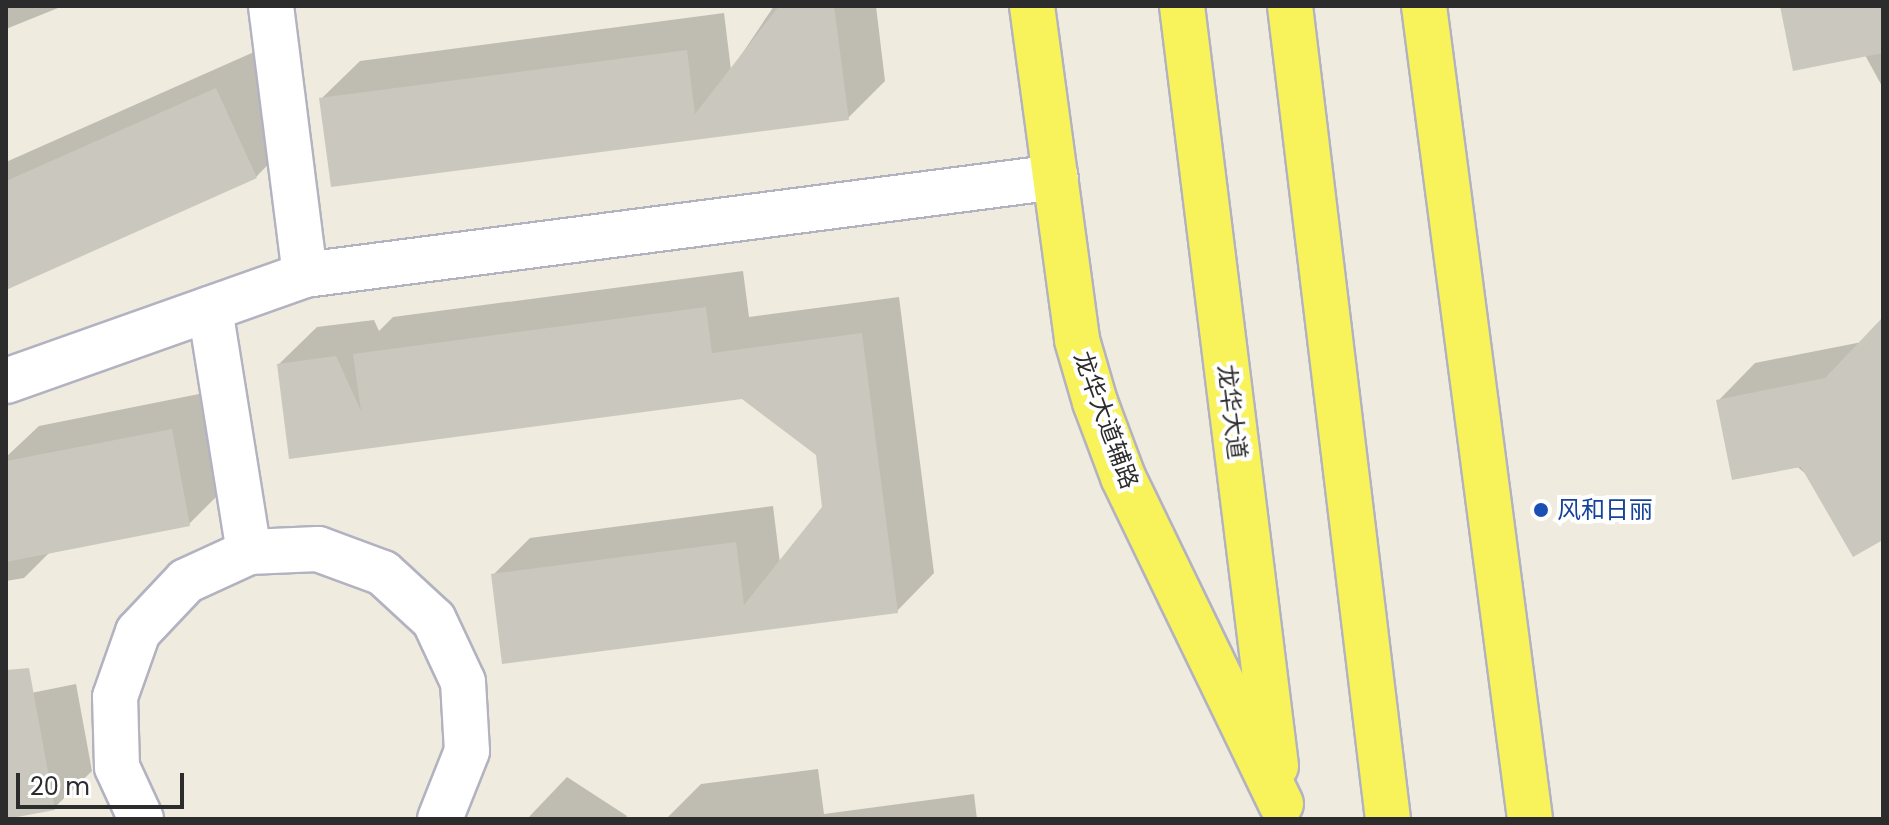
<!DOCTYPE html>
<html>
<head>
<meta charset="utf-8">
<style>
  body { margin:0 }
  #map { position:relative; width:1889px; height:825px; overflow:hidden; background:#efebde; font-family:Poppins,"Noto Sans SC",sans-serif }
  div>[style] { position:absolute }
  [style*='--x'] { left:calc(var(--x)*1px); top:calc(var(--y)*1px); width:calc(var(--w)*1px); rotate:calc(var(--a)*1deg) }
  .shadow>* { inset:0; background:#0003 }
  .building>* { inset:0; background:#cac8be }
  .roads { filter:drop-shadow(2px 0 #b2b2c1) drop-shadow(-2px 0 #b2b2c1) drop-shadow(0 2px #b2b2c1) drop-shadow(0 -2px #b2b2c1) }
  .minor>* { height:44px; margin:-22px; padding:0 22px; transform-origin:22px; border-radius:22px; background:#fff }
  .major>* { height:44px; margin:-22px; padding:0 22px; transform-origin:22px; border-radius:22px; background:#f8f35a }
  .dots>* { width:22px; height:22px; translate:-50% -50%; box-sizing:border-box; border:4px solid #fff; border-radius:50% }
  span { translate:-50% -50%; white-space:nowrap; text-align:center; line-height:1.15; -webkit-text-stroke:8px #fff; paint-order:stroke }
  .street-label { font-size:24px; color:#2c2c2c }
  .transit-label { font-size:24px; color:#164399 }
  .left { translate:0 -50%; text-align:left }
  .frame { position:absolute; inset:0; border:8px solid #2c2c2c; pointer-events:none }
  .scale { position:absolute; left:16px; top:773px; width:168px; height:36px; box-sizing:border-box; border:4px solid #2c2c2c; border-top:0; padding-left:10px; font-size:24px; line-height:28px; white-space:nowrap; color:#2c2c2c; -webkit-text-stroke:6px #fff; paint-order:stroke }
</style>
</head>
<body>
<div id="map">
  <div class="shadow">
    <i style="clip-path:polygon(6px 6px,63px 6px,6px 29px)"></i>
    <i style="clip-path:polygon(774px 6px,876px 6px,885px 81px,848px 118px,334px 185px,322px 98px,360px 61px,724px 13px,731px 70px)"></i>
    <i style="clip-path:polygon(1782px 6px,1883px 6px,1883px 88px,1865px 55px)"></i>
    <i style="clip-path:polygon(254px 52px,293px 139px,256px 177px,6px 288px,6px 162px)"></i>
    <i style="clip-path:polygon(743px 271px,749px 317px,899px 297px,934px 573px,897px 611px,504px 662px,493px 575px,530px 538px,773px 506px,780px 563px,824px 508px,817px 454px,742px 397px,290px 457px,279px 364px,317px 327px,374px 320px,379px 331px,393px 317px)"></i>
    <i style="clip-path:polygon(1883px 320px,1883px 538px,1718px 401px,1755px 363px,1862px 342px)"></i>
    <i style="clip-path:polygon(209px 392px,227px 486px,189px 524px,51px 551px,24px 578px,6px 581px,6px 457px,39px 426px)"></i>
    <i style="clip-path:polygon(76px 684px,92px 771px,54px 808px,6px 817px,6px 698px)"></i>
    <i style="clip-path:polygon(818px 769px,824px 814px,974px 794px,977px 819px,666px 819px,701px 784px)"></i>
    <i style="clip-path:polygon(567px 777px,627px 816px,625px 819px,527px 819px)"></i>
  </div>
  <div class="building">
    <i style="clip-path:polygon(779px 6px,834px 6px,849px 120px,331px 187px,319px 98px,687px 50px,695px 114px)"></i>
    <i style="clip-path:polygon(1780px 6px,1883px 6px,1883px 53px,1793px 71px)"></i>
    <i style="clip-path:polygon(216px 88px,257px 178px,6px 290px,6px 181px)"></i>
    <i style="clip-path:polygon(706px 307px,712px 353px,862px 333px,898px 613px,502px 664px,491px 574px,736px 542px,744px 605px,822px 507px,816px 455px,742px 399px,289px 459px,277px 364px,336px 356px,361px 411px,353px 354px)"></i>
    <i style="clip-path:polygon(1883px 317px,1883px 540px,1853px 557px,1801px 467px,1732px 480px,1716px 400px,1825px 378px)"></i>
    <i style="clip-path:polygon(172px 429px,190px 526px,6px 562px,6px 461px)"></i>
    <i style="clip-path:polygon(29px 668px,55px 810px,6px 819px,6px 670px)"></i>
  </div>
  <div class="roads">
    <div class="minor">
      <i style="--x:271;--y:6;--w:271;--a:82.8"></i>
      <i style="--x:210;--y:309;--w:246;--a:80.9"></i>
      <i style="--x:6;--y:381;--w:317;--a:-19.5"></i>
      <i style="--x:305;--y:275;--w:757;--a:-7.43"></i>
      <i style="--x:141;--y:819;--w:57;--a:-114.8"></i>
      <i style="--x:117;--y:767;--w:70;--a:-91.6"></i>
      <i style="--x:115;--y:697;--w:69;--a:-70.5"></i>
      <i style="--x:138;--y:632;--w:70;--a:-46.7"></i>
      <i style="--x:186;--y:581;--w:69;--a:-24.7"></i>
      <i style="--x:249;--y:552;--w:69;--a:-2.5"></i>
      <i style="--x:318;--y:549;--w:69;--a:20.3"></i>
      <i style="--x:383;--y:573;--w:69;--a:42.7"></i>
      <i style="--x:434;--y:620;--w:68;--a:64.9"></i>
      <i style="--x:463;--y:682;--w:69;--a:86.7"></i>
      <i style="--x:467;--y:751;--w:73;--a:111.7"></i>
    </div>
    <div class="major">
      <i style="--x:1032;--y:6;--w:337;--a:82.3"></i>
      <i style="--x:1077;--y:340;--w:65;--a:73.8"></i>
      <i style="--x:1095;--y:402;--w:80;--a:69.5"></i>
      <i style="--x:1123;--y:477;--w:363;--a:64.2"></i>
      <i style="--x:1182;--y:6;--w:766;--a:82.95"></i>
      <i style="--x:1290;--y:6;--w:819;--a:83.13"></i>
      <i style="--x:1424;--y:6;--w:820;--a:82.57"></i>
    </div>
  </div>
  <div class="dots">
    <i style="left:1541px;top:510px;background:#1a4fb4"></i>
  </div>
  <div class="street-label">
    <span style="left:1232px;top:412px;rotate:83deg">龙华大道</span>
    <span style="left:1106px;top:420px;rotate:70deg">龙华大道辅路</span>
  </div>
  <div class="transit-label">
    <span class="left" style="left:1557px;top:510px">风和日丽</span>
  </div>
  <div class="frame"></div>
  <div class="scale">20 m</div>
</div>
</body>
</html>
